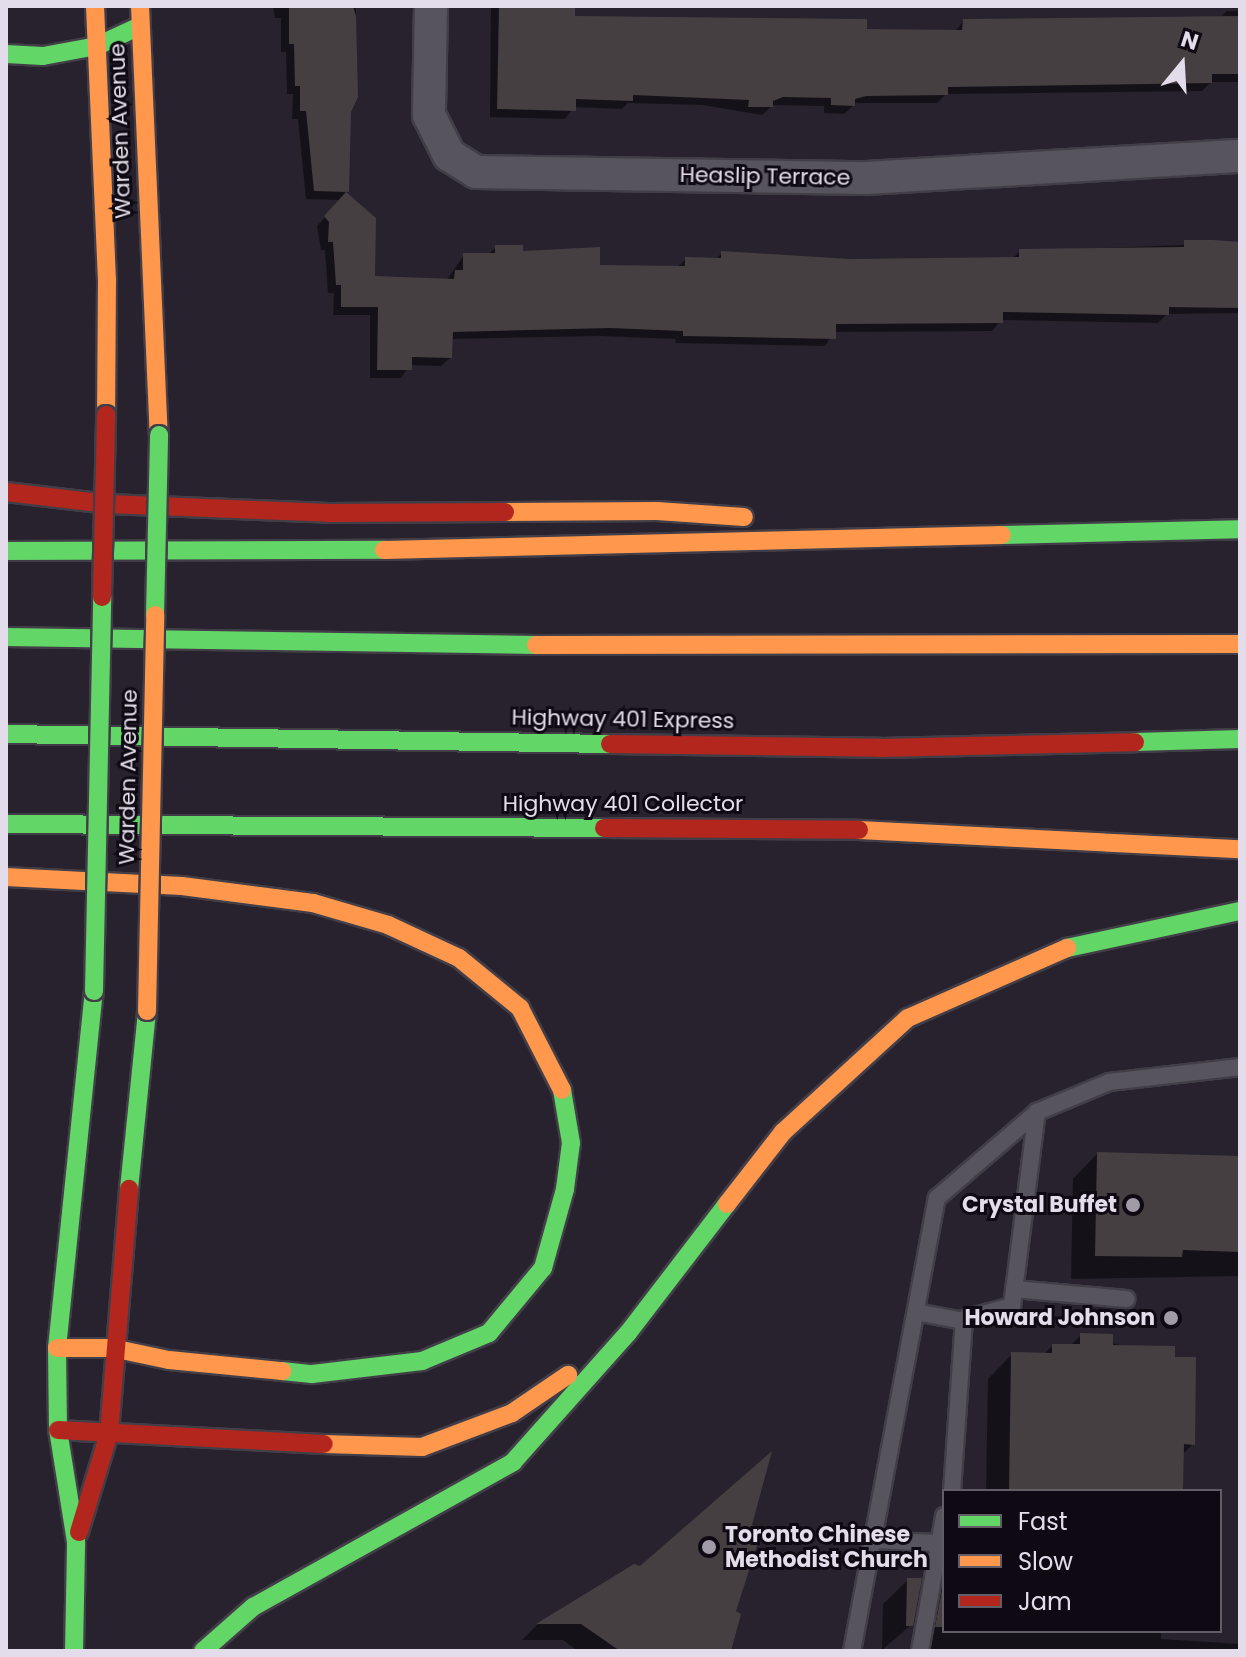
<!DOCTYPE html>
<html>
<head>
<meta charset="utf-8">
<style>
  body { margin:0 }
  #map { position:relative; width:1246px; height:1657px; overflow:hidden; background:#27222d; font-family:Poppins,sans-serif }
  div>[style] { position:absolute }
  [style*='--x'] { left:calc(var(--x)*1px); top:calc(var(--y)*1px); width:calc(var(--w)*1px); rotate:calc(var(--a)*1deg) }
  .shadow>* { inset:0; background:#0007 }
  .building>* { inset:0; background:#463f42 }
  .roads { filter:drop-shadow(2px 0 #423e48) drop-shadow(-2px 0 #423e48) drop-shadow(0 2px #423e48) drop-shadow(0 -2px #423e48) }
  .lane>* { height:16px; margin:-8px; padding:0 8px; transform-origin:8px; border-radius:8px; background:#58545d }
  .street>* { height:32px; margin:-16px; padding:0 16px; transform-origin:16px; border-radius:16px; background:#58545d }
  .fast>* { height:18px; margin:-9px; padding:0 9px; transform-origin:9px; border-radius:9px; background:#63d668 }
  .slow>* { height:18px; margin:-9px; padding:0 9px; transform-origin:9px; border-radius:9px; background:#ff974d }
  .jam>* { height:18px; margin:-9px; padding:0 9px; transform-origin:9px; border-radius:9px; background:#b3261e }
  .bridges { filter:drop-shadow(2px 0 #423e48) drop-shadow(-2px 0 #423e48) drop-shadow(0 2px #423e48) drop-shadow(0 -2px #423e48) }
  .fast-bridge>* { height:18px; margin:-9px; padding:0 9px; transform-origin:9px; border-radius:9px; background:#63d668 }
  .slow-bridge>* { height:18px; margin:-9px; padding:0 9px; transform-origin:9px; border-radius:9px; background:#ff974d }
  .jam-bridge>* { height:18px; margin:-9px; padding:0 9px; transform-origin:9px; border-radius:9px; background:#b3261e }
  .dots>* { width:22px; height:22px; translate:-50% -50%; box-sizing:border-box; border:4px solid #0e0912; border-radius:50% }
  span { translate:-50% -50%; white-space:nowrap; text-align:center; line-height:1.15; -webkit-text-stroke:6px #0e0912; paint-order:stroke }
  .street-label { font-size:22px; color:#e3dcea }
  .poi-label { font-size:22px; color:#e3dcea; font-weight:700 }
  .right { translate:-100% -50%; text-align:right }
  .left { translate:0 -50%; text-align:left }
  .frame { position:absolute; inset:0; border:8px solid #e3dcea; pointer-events:none }
  .legend { position:absolute; left:942px; top:1489px; width:280px; height:144px; box-sizing:border-box; background:#0e0912; border:2px solid #635d68; margin:0; padding:10px 14px; list-style:none; font-size:24px; color:#e3dcea }
  .legend li { display:flex; align-items:center; gap:16px; height:40px }
  .legend b { width:40px; border:2px solid #635d68 }
  .north { position:absolute; left:1142px; top:24px; width:80px; height:80px; -webkit-text-stroke:6px #0e0912; paint-order:stroke; rotate:18deg; font-size:22px; font-weight:700; line-height:32px; text-align:center; color:#e3dcea }
  .north::after { content:''; display:block; margin:auto; width:28px; height:36px; background:#e3dcea; clip-path:polygon(50% 0,100% 100%,50% 72%,0 100%) }
</style>
</head>
<body>
<div id="map">
  <div class="shadow">
    <i style="clip-path:polygon(273px 6px,356px 6px,356px 96px,349px 111px,345px 194px,373px 278px,446px 281px,464px 255px,488px 255px,496px 247px,598px 267px,676px 268px,686px 259px,715px 260px,722px 253px,850px 261px,1012px 259px,1020px 251px,1240px 243px,1240px 313px,1167px 314px,1158px 323px,1001px 320px,992px 331px,834px 332px,825px 346px,675px 343px,676px 339px,600px 336px,451px 339px,450px 358px,441px 366px,410px 365px,401px 378px,370px 378px,370px 315px,333px 315px,334px 293px,328px 293px,325px 250px,321px 250px,317px 226px,341px 200px,306px 199px,298px 119px,292px 119px,293px 94px,287px 94px,286px 52px,281px 52px,281px 18px,275px 18px)"></i>
    <i style="clip-path:polygon(491px 6px,574px 6px,574px 18px,955px 32px,963px 21px,1219px 18px,1227px 11px,1240px 11px,1240px 82px,1211px 82px,1202px 91px,946px 94px,937px 103px,856px 103px,844px 114px,824px 113px,824px 106px,773px 105px,762px 115px,703px 105px,628px 103px,622px 109px,574px 107px,565px 119px,490px 117px)"></i>
    <i style="clip-path:polygon(1097px 1154px,1240px 1158px,1240px 1276px,1071px 1279px,1073px 1179px)"></i>
    <i style="clip-path:polygon(1081px 1335px,1173px 1359px,1193px 1444px,1182px 1455px,1181px 1491px,986px 1491px,988px 1379px,1012px 1354px,1043px 1355px,1052px 1346px,1070px 1346px)"></i>
    <i style="clip-path:polygon(750px 1526px,729px 1651px,578px 1651px,563px 1640px,522px 1640px,537px 1625px,634px 1566px,640px 1569px)"></i>
    <i style="clip-path:polygon(908px 1580px,911px 1625px,882px 1650px,883px 1604px)"></i>
    <i style="clip-path:polygon(944px 1581px,944px 1631px,1161px 1631px,1161px 1639px,1240px 1644px,1240px 1651px,912px 1651px,920px 1605px)"></i>
  </div>
  <div class="building">
    <i style="clip-path:polygon(289px 6px,353px 6px,356px 16px,358px 97px,351px 112px,349px 192px,314px 191px,306px 111px,300px 111px,300px 86px,295px 86px,294px 44px,289px 44px)"></i>
    <i style="clip-path:polygon(499px 6px,575px 6px,575px 16px,867px 19px,867px 29px,962px 30px,963px 19px,1240px 16px,1240px 74px,1212px 74px,1212px 83px,948px 87px,948px 95px,866px 96px,855px 99px,855px 106px,831px 105px,831px 98px,783px 97px,773px 101px,773px 107px,748px 107px,749px 100px,633px 95px,633px 101px,576px 99px,576px 111px,497px 109px)"></i>
    <i style="clip-path:polygon(346px 192px,376px 218px,375px 276px,454px 279px,455px 270px,463px 270px,463px 253px,495px 253px,495px 245px,523px 245px,523px 251px,600px 247px,600px 265px,685px 266px,685px 257px,721px 258px,721px 251px,850px 259px,1019px 257px,1019px 249px,1184px 247px,1184px 240px,1213px 240px,1240px 242px,1240px 308px,1169px 307px,1169px 315px,1003px 312px,1003px 323px,836px 324px,836px 339px,683px 336px,683px 331px,610px 328px,453px 332px,452px 358px,412px 357px,412px 370px,377px 370px,378px 307px,341px 307px,341px 285px,336px 285px,333px 242px,328px 242px,329px 222px,324px 216px)"></i>
    <i style="clip-path:polygon(1097px 1152px,1240px 1156px,1240px 1252px,1183px 1250px,1182px 1257px,1095px 1256px)"></i>
    <i style="clip-path:polygon(1080px 1333px,1113px 1334px,1113px 1345px,1175px 1346px,1175px 1357px,1196px 1357px,1195px 1445px,1184px 1444px,1183px 1491px,1009px 1491px,1011px 1352px,1052px 1353px,1052px 1344px,1080px 1344px)"></i>
    <i style="clip-path:polygon(772px 1451px,752px 1525px,762px 1530px,736px 1611px,741px 1614px,731px 1651px,620px 1651px,581px 1624px,536px 1624px,634px 1564px,640px 1566px)"></i>
    <i style="clip-path:polygon(907px 1578px,922px 1578px,913px 1626px,906px 1626px)"></i>
    <i style="clip-path:polygon(944px 1579px,944px 1627px,935px 1627px)"></i>
  </div>
  <div class="roads">
    <div class="lane">
      <i style="--x:1014;--y:1289;--w:113;--a:5.1"></i>
      <i style="--x:916;--y:1312;--w:49;--a:10.6"></i>
      <i style="--x:952;--y:1491;--w:172;--a:-86"></i>
      <i style="--x:964;--y:1319;--w:50;--a:-15.2"></i>
      <i style="--x:1012;--y:1306;--w:196;--a:-82.7"></i>
      <i style="--x:1037;--y:1112;--w:78;--a:-22.6"></i>
      <i style="--x:1109;--y:1082;--w:132;--a:-6.5"></i>
      <i style="--x:873;--y:1540;--w:63;--a:2.7"></i>
      <i style="--x:852;--y:1651;--w:461;--a:-79.4"></i>
      <i style="--x:937;--y:1198;--w:132;--a:-40.7"></i>
      <i style="--x:920;--y:1651;--w:137;--a:-79.9"></i>
    </div>
    <div class="street">
      <i style="--x:431;--y:6;--w:109;--a:91.1"></i>
      <i style="--x:429;--y:115;--w:45;--a:63.4"></i>
      <i style="--x:449;--y:155;--w:32;--a:32"></i>
      <i style="--x:476;--y:172;--w:390;--a:0.9"></i>
      <i style="--x:866;--y:178;--w:375;--a:-3.4"></i>
    </div>
    <div class="fast">
      <i style="--x:6;--y:54;--w:37;--a:3"></i>
      <i style="--x:43;--y:56;--w:55;--a:-10.5"></i>
      <i style="--x:97;--y:46;--w:47;--a:-24.9"></i>
      <i style="--x:1002;--y:535;--w:238;--a:-1.4"></i>
      <i style="--x:6;--y:551;--w:378;--a:-0.2"></i>
      <i style="--x:6;--y:637;--w:530;--a:0.86"></i>
      <i style="--x:6;--y:734;--w:604;--a:0.95"></i>
      <i style="--x:1135;--y:742;--w:105;--a:-1.6"></i>
      <i style="--x:6;--y:824;--w:598;--a:0.38"></i>
      <i style="--x:1067;--y:948;--w:177;--a:-12.1"></i>
      <i style="--x:129;--y:1189;--w:179;--a:-84.2"></i>
      <i style="--x:282;--y:1371;--w:30;--a:6"></i>
      <i style="--x:312;--y:1374;--w:111;--a:-6.7"></i>
      <i style="--x:422;--y:1361;--w:73;--a:-22.7"></i>
      <i style="--x:489;--y:1333;--w:85;--a:-50.3"></i>
      <i style="--x:543;--y:1268;--w:82;--a:-74.4"></i>
      <i style="--x:565;--y:1189;--w:46;--a:-82.6"></i>
      <i style="--x:571;--y:1143;--w:54;--a:-99.6"></i>
      <i style="--x:74;--y:1651;--w:109;--a:-88.9"></i>
      <i style="--x:76;--y:1542;--w:113;--a:-99.1"></i>
      <i style="--x:58;--y:1430;--w:82;--a:-90.7"></i>
      <i style="--x:57;--y:1348;--w:359;--a:-84.1"></i>
      <i style="--x:203;--y:1651;--w:67;--a:-41.3"></i>
      <i style="--x:253;--y:1607;--w:298;--a:-29.1"></i>
      <i style="--x:513;--y:1462;--w:173;--a:-48.3"></i>
      <i style="--x:628;--y:1333;--w:163;--a:-52.5"></i>
    </div>
    <div class="slow">
      <i style="--x:95;--y:6;--w:274;--a:87.5"></i>
      <i style="--x:107;--y:280;--w:135;--a:90.4"></i>
      <i style="--x:140;--y:6;--w:429;--a:87.5"></i>
      <i style="--x:505;--y:512;--w:152;--a:-0.4"></i>
      <i style="--x:657;--y:511;--w:87;--a:3.9"></i>
      <i style="--x:384;--y:550;--w:618;--a:-1.39"></i>
      <i style="--x:536;--y:645;--w:704;--a:-0.08"></i>
      <i style="--x:859;--y:830;--w:381;--a:2.9"></i>
      <i style="--x:6;--y:877;--w:176;--a:2.9"></i>
      <i style="--x:182;--y:886;--w:132;--a:7.4"></i>
      <i style="--x:313;--y:903;--w:78;--a:16.3"></i>
      <i style="--x:388;--y:925;--w:78;--a:24.9"></i>
      <i style="--x:459;--y:958;--w:79;--a:39.3"></i>
      <i style="--x:520;--y:1008;--w:92;--a:62.9"></i>
      <i style="--x:727;--y:1204;--w:91;--a:-52.1"></i>
      <i style="--x:783;--y:1132;--w:169;--a:-42.4"></i>
      <i style="--x:908;--y:1018;--w:174;--a:-23.8"></i>
      <i style="--x:57;--y:1348;--w:55;--a:0"></i>
      <i style="--x:112;--y:1348;--w:58;--a:11.9"></i>
      <i style="--x:169;--y:1360;--w:114;--a:5.6"></i>
      <i style="--x:324;--y:1444;--w:98;--a:1.8"></i>
      <i style="--x:422;--y:1447;--w:96;--a:-20.7"></i>
      <i style="--x:512;--y:1413;--w:68;--a:-34.2"></i>
    </div>
    <div class="jam">
      <i style="--x:6;--y:492;--w:103;--a:6.7"></i>
      <i style="--x:108;--y:504;--w:221;--a:2.3"></i>
      <i style="--x:329;--y:513;--w:176;--a:-0.3"></i>
      <i style="--x:610;--y:744;--w:270;--a:0.8"></i>
      <i style="--x:880;--y:748;--w:255;--a:-1.3"></i>
      <i style="--x:604;--y:828;--w:255;--a:0.4"></i>
      <i style="--x:58;--y:1430;--w:266;--a:3"></i>
      <i style="--x:79;--y:1532;--w:103;--a:-73.1"></i>
      <i style="--x:109;--y:1433;--w:245;--a:-85.3"></i>
    </div>
  </div>
  <div class="bridges">
    <div class="fast-bridge">
      <i style="--x:155;--y:615;--w:180;--a:-88.7"></i>
      <i style="--x:94;--y:991;--w:394;--a:-88.8"></i>
    </div>
    <div class="slow-bridge">
      <i style="--x:147;--y:1011;--w:396;--a:-88.8"></i>
    </div>
    <div class="jam-bridge">
      <i style="--x:102;--y:597;--w:182;--a:-88.7"></i>
    </div>
  </div>
  <div class="dots">
    <i style="left:1133px;top:1205px;background:#a19ba8"></i>
    <i style="left:1171px;top:1318px;background:#a19ba8"></i>
    <i style="left:709px;top:1547px;background:#a19ba8"></i>
  </div>
  <div class="street-label">
    <span style="left:120px;top:131px;rotate:-92deg">Warden Avenue</span>
    <span style="left:765px;top:176px;rotate:1deg">Heaslip Terrace</span>
    <span style="left:623px;top:719px;rotate:1deg">Highway 401 Express</span>
    <span style="left:128px;top:777px;rotate:-89deg">Warden Avenue</span>
    <span style="left:623px;top:804px">Highway 401 Collector</span>
  </div>
  <div class="poi-label">
    <span class="right" style="left:1117px;top:1205px">Crystal Buffet</span>
    <span class="right" style="left:1155px;top:1318px">Howard Johnson</span>
    <span class="left" style="left:725px;top:1547px">Toronto Chinese<br>Methodist Church</span>
  </div>
  <div class="frame"></div>
  <ul class="legend">
  <li><b style="height:10px;background:#63d668"></b>Fast</li>
  <li><b style="height:10px;background:#ff974d"></b>Slow</li>
  <li><b style="height:10px;background:#b3261e"></b>Jam</li>
  </ul>
  <div class="north">N</div>
</div>
</body>
</html>
